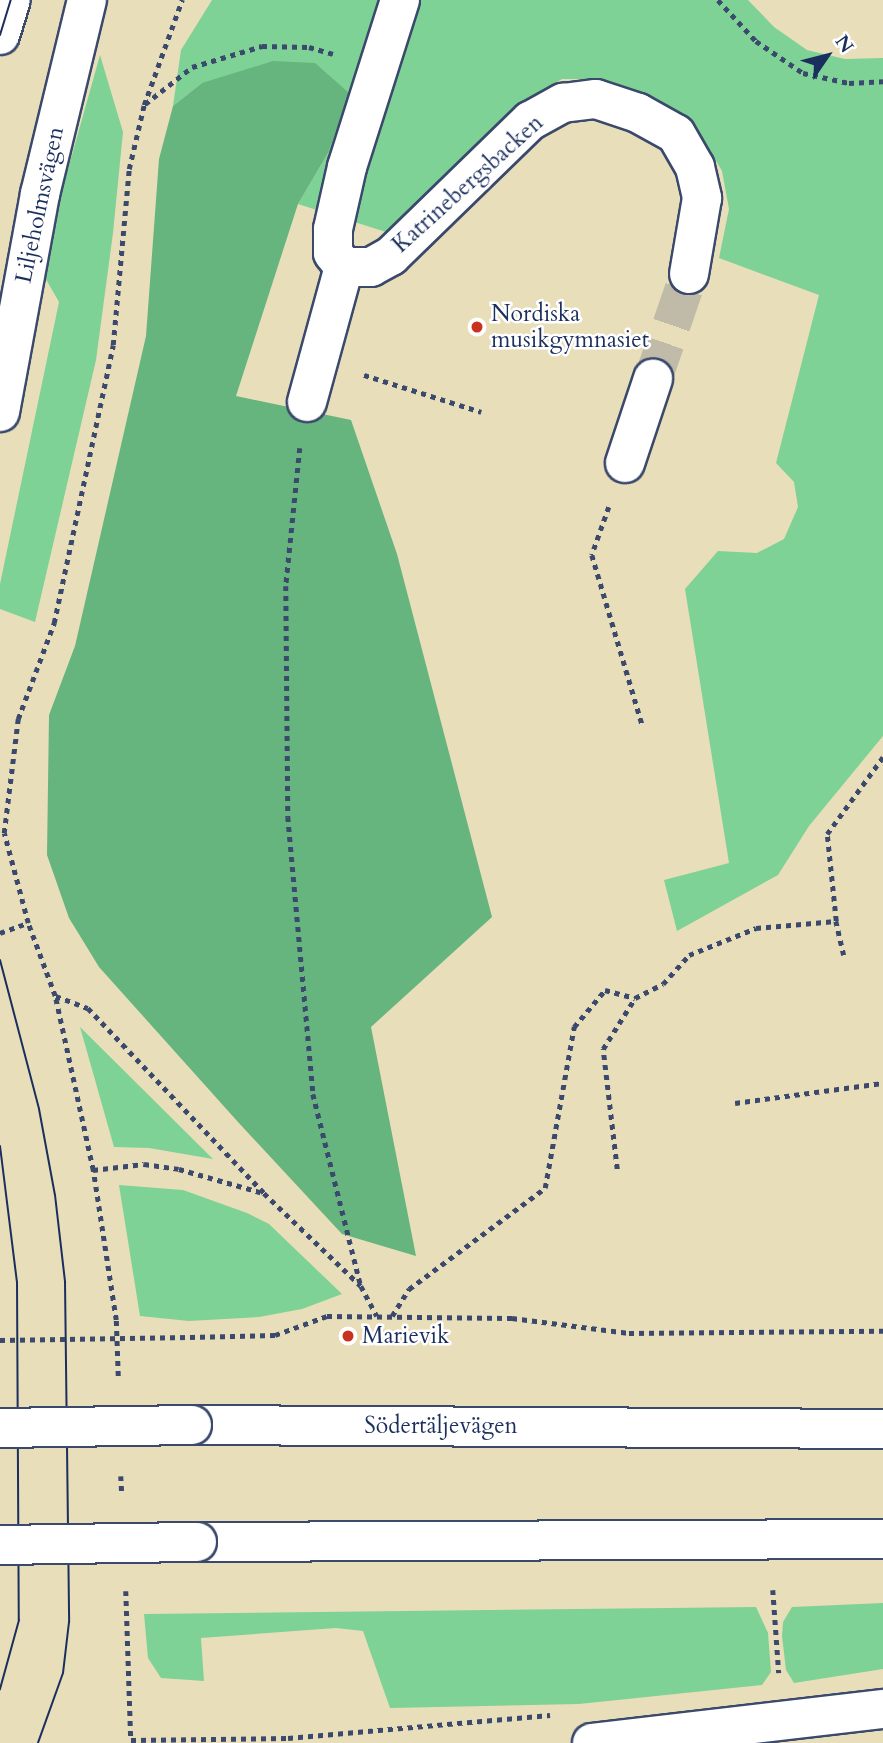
<!DOCTYPE html>
<html>
<head>
<meta charset="utf-8">
<style>
  body { margin:0 }
  #map { position:relative; width:883px; height:1743px; overflow:hidden; background:#e9deba; font-family:Cardo,serif }
  div>[style] { position:absolute }
  [style*='--x'] { left:calc(var(--x)*1px); top:calc(var(--y)*1px); width:calc(var(--w)*1px); rotate:calc(var(--a)*1deg) }
  .green>* { inset:0; background:#7ed295 }
  .forest>* { inset:0; background:#66b47e }
  .minor-tunnel>* { height:38px; margin-top:-19px; transform-origin:0; background:repeating-linear-gradient(90deg,#c0bba8 0 38px,transparent 0 57px) }
  .path>* { height:4.5px; margin-top:-2.25px; transform-origin:0; background:repeating-linear-gradient(90deg,#3a496c 0 5px,transparent 0 10px) }
  .roads { filter:drop-shadow(2px 0 #3a496c) drop-shadow(-2px 0 #3a496c) drop-shadow(0 2px #3a496c) drop-shadow(0 -2px #3a496c) }
  .minor>* { height:38px; margin:-19px; padding:0 19px; transform-origin:19px; border-radius:19px; background:#fff }
  .major>* { height:38px; margin:-19px; padding:0 19px; transform-origin:19px; border-radius:19px; background:#fff }
  .tram>* { height:2px; margin:-1px; padding:0 1px; transform-origin:1px; border-radius:1px; background:#1b2f5e }
  .path-bridge>* { height:4.5px; margin-top:-2.25px; transform-origin:0; background:repeating-linear-gradient(90deg,#3a496c 0 5px,transparent 0 10px) }
  .bridges { filter:drop-shadow(2px 0 #3a496c) drop-shadow(-2px 0 #3a496c) drop-shadow(0 2px #3a496c) drop-shadow(0 -2px #3a496c) }
  .major-bridge>* { height:38px; margin:-19px; padding:0 19px; transform-origin:19px; border-radius:19px; background:#fff }
  .dots>* { width:19px; height:19px; translate:-50% -50%; box-sizing:border-box; border:4px solid #fff; border-radius:50% }
  span { translate:-50% -50%; white-space:nowrap; text-align:center; line-height:1.15; -webkit-text-stroke:5px #fff; paint-order:stroke }
  .street-label { font-size:23px; color:#1b2f5e }
  .poi-label { font-size:23px; color:#1b2f5e }
  .left { translate:0 -50%; text-align:left }
  .north { position:absolute; left:792px; top:21px; width:70px; height:70px; -webkit-text-stroke:5px #fff; paint-order:stroke; rotate:55deg; font-size:19px; font-weight:700; line-height:28px; text-align:center; color:#1b2f5e }
  .north::after { content:''; display:block; margin:auto; width:24px; height:32px; background:#1b2f5e; clip-path:polygon(50% 0,100% 100%,50% 72%,0 100%) }
</style>
</head>
<body>
<div id="map">
  <div class="green">
    <i style="clip-path:polygon(212px 0,748px 0,774px 27px,807px 50px,845px 59px,883px 58px,883px 736px,809px 826px,778px 875px,677px 931px,664px 880px,729px 863px,685px 589px,718px 551px,757px 553px,784px 539px,798px 507px,794px 482px,776px 463px,819px 295px,719px 258px,729px 209px,722px 171px,692px 120px,596px 79px,562px 79px,517px 106px,389px 233px,298px 204px,328px 153px,202px 83px,173px 106px,181px 50px)"></i>
    <i style="clip-path:polygon(100px 55px,123px 132px,113px 233px,96px 360px,35px 622px,0 609px,0 584px,59px 302px,40px 269px)"></i>
    <i style="clip-path:polygon(80px 1027px,213px 1159px,149px 1148px,114px 1147px)"></i>
    <i style="clip-path:polygon(119px 1185px,183px 1190px,247px 1213px,269px 1224px,342px 1294px,302px 1309px,259px 1317px,189px 1321px,140px 1316px)"></i>
    <i style="clip-path:polygon(883px 1603px,883px 1669px,794px 1683px,786px 1670px,782px 1636px,783px 1622px,792px 1607px)"></i>
    <i style="clip-path:polygon(756px 1607px,768px 1633px,771px 1672px,762px 1685px,579px 1704px,390px 1708px,363px 1631px,336px 1628px,201px 1638px,204px 1681px,161px 1678px,148px 1658px,144px 1614px)"></i>
  </div>
  <div class="forest">
    <i style="clip-path:polygon(273px 61px,315px 63px,349px 93px,328px 153px,298px 204px,236px 396px,351px 420px,397px 554px,492px 917px,371px 1027px,416px 1256px,342px 1234px,238px 1122px,99px 967px,69px 918px,47px 855px,49px 715px,75px 646px,146px 336px,159px 159px,173px 106px,202px 83px)"></i>
  </div>
  <div class="minor-tunnel">
    <i style="--x:653;--y:379;--w:111;--a:-71.1"></i>
  </div>
  <div class="path">
    <i style="--x:718;--y:0;--w:56;--a:47.2"></i>
    <i style="--x:756;--y:41;--w:57;--a:34.2"></i>
    <i style="--x:803;--y:73;--w:47;--a:12.3"></i>
    <i style="--x:849;--y:83;--w:34;--a:-3"></i>
    <i style="--x:145;--y:104;--w:60;--a:-38.2"></i>
    <i style="--x:192;--y:67;--w:73;--a:-16.7"></i>
    <i style="--x:262;--y:46;--w:47;--a:1.2"></i>
    <i style="--x:309;--y:47;--w:25;--a:16"></i>
    <i style="--x:364;--y:375;--w:123;--a:17.5"></i>
    <i style="--x:300;--y:448;--w:139;--a:95.8"></i>
    <i style="--x:286;--y:586;--w:231;--a:89.5"></i>
    <i style="--x:288;--y:817;--w:278;--a:84.8"></i>
    <i style="--x:313;--y:1094;--w:198;--a:76"></i>
    <i style="--x:609;--y:507;--w:51;--a:109.5"></i>
    <i style="--x:592;--y:555;--w:179;--a:73.5"></i>
    <i style="--x:836;--y:921;--w:35;--a:77"></i>
    <i style="--x:0;--y:933;--w:30;--a:-20"></i>
    <i style="--x:56;--y:996;--w:34;--a:21"></i>
    <i style="--x:88;--y:1008;--w:255;--a:46.4"></i>
    <i style="--x:264;--y:1193;--w:134;--a:43.8"></i>
    <i style="--x:361;--y:1286;--w:34;--a:62"></i>
    <i style="--x:735;--y:1103;--w:149;--a:-7.7"></i>
    <i style="--x:617;--y:1169;--w:121;--a:-96.7"></i>
    <i style="--x:603;--y:1049;--w:60;--a:-57.9"></i>
    <i style="--x:635;--y:998;--w:31;--a:-27"></i>
    <i style="--x:663;--y:984;--w:39;--a:-48"></i>
    <i style="--x:689;--y:955;--w:72;--a:-21.9"></i>
    <i style="--x:756;--y:928;--w:80;--a:-5"></i>
    <i style="--x:836;--y:921;--w:87;--a:-95.9"></i>
    <i style="--x:827;--y:834;--w:95;--a:-54"></i>
    <i style="--x:93;--y:1170;--w:51;--a:-6.7"></i>
    <i style="--x:144;--y:1164;--w:35;--a:8"></i>
    <i style="--x:179;--y:1169;--w:87;--a:15.9"></i>
    <i style="--x:392;--y:1316;--w:32;--a:-58"></i>
    <i style="--x:409;--y:1289;--w:169;--a:-36.6"></i>
    <i style="--x:545;--y:1188;--w:164;--a:-79.8"></i>
    <i style="--x:574;--y:1027;--w:48;--a:-50"></i>
    <i style="--x:605;--y:990;--w:31;--a:15"></i>
    <i style="--x:190;--y:1337;--w:85;--a:-1.3"></i>
    <i style="--x:275;--y:1335;--w:55;--a:-20.1"></i>
    <i style="--x:327;--y:1316;--w:185;--a:0.6"></i>
    <i style="--x:512;--y:1318;--w:118;--a:7.3"></i>
    <i style="--x:629;--y:1333;--w:254;--a:-0.5"></i>
    <i style="--x:118;--y:1376;--w:56;--a:-92"></i>
    <i style="--x:116;--y:1320;--w:152;--a:-98.7"></i>
    <i style="--x:93;--y:1170;--w:178;--a:-102.3"></i>
    <i style="--x:55;--y:996;--w:78;--a:-110.3"></i>
    <i style="--x:28;--y:923;--w:93;--a:-104.9"></i>
    <i style="--x:4;--y:833;--w:115;--a:-83"></i>
    <i style="--x:18;--y:719;--w:103;--a:-69.4"></i>
    <i style="--x:54;--y:623;--w:284;--a:-78"></i>
    <i style="--x:113;--y:345;--w:177;--a:-84.8"></i>
    <i style="--x:129;--y:169;--w:66;--a:-76.8"></i>
    <i style="--x:144;--y:105;--w:112;--a:-70.1"></i>
    <i style="--x:121;--y:1476;--w:19;--a:87"></i>
    <i style="--x:773;--y:1590;--w:83;--a:85.9"></i>
    <i style="--x:126;--y:1591;--w:149;--a:88.1"></i>
    <i style="--x:131;--y:1740;--w:157;--a:-0.7"></i>
    <i style="--x:288;--y:1738;--w:263;--a:-5"></i>
  </div>
  <div class="roads">
    <div class="minor">
      <i style="--x:400;--y:0;--w:175;--a:107.6"></i>
      <i style="--x:347;--y:167;--w:64;--a:102.7"></i>
      <i style="--x:333;--y:229;--w:24;--a:90"></i>
      <i style="--x:333;--y:253;--w:18;--a:52"></i>
      <i style="--x:344;--y:267;--w:27;--a:0"></i>
      <i style="--x:371;--y:267;--w:23;--a:-29"></i>
      <i style="--x:391;--y:256;--w:194;--a:-44.2"></i>
      <i style="--x:530;--y:121;--w:38;--a:-29"></i>
      <i style="--x:563;--y:103;--w:33;--a:-7"></i>
      <i style="--x:596;--y:99;--w:44;--a:18.4"></i>
      <i style="--x:638;--y:113;--w:43;--a:28.9"></i>
      <i style="--x:676;--y:134;--w:38;--a:60"></i>
      <i style="--x:695;--y:167;--w:32;--a:77"></i>
      <i style="--x:702;--y:198;--w:77;--a:99.7"></i>
      <i style="--x:0;--y:35;--w:37;--a:-73"></i>
      <i style="--x:307;--y:402;--w:140;--a:-74.7"></i>
      <i style="--x:0;--y:412;--w:222;--a:-79.6"></i>
      <i style="--x:40;--y:194;--w:200;--a:-76.4"></i>
      <i style="--x:625;--y:463;--w:89;--a:-71.6"></i>
      <i style="--x:592;--y:1743;--w:293;--a:-6.7"></i>
    </div>
    <div class="major">
      <i style="--x:192;--y:1425;--w:691;--a:0.33"></i>
      <i style="--x:197;--y:1542;--w:686;--a:-0.25"></i>
    </div>
  </div>
  <div class="tram">
    <i style="--x:0;--y:35;--w:37;--a:-73"></i>
    <i style="--x:0;--y:960;--w:154;--a:75.3"></i>
    <i style="--x:39;--y:1109;--w:87;--a:79.5"></i>
    <i style="--x:55;--y:1195;--w:88;--a:83.4"></i>
    <i style="--x:65;--y:1282;--w:340;--a:89.3"></i>
    <i style="--x:69;--y:1622;--w:51;--a:96.7"></i>
    <i style="--x:63;--y:1673;--w:74;--a:109.7"></i>
    <i style="--x:0;--y:1146;--w:137;--a:82.9"></i>
    <i style="--x:17;--y:1282;--w:338;--a:89.7"></i>
    <i style="--x:19;--y:1620;--w:72;--a:105.4"></i>
  </div>
  <div class="path-bridge">
    <i style="--x:0;--y:1340;--w:190;--a:-0.9"></i>
  </div>
  <div class="bridges">
    <div class="major-bridge">
      <i style="--x:0;--y:1428;--w:192;--a:-0.9"></i>
      <i style="--x:0;--y:1545;--w:197;--a:-0.9"></i>
    </div>
  </div>
  <div class="dots">
    <i style="left:477px;top:327px;background:#c8321e"></i>
    <i style="left:348px;top:1336px;background:#c8321e"></i>
  </div>
  <div class="street-label">
    <span style="left:468px;top:184px;rotate:-42deg">Katrinebergsbacken</span>
    <span style="left:40px;top:205px;rotate:-78deg">Liljeholmsvägen</span>
    <span style="left:441px;top:1426px">Södertäljevägen</span>
  </div>
  <div class="poi-label">
    <span class="left" style="left:491px;top:327px">Nordiska<br>musikgymnasiet</span>
    <span class="left" style="left:362px;top:1336px">Marievik</span>
  </div>
  <div class="north">N</div>
</div>
</body>
</html>
